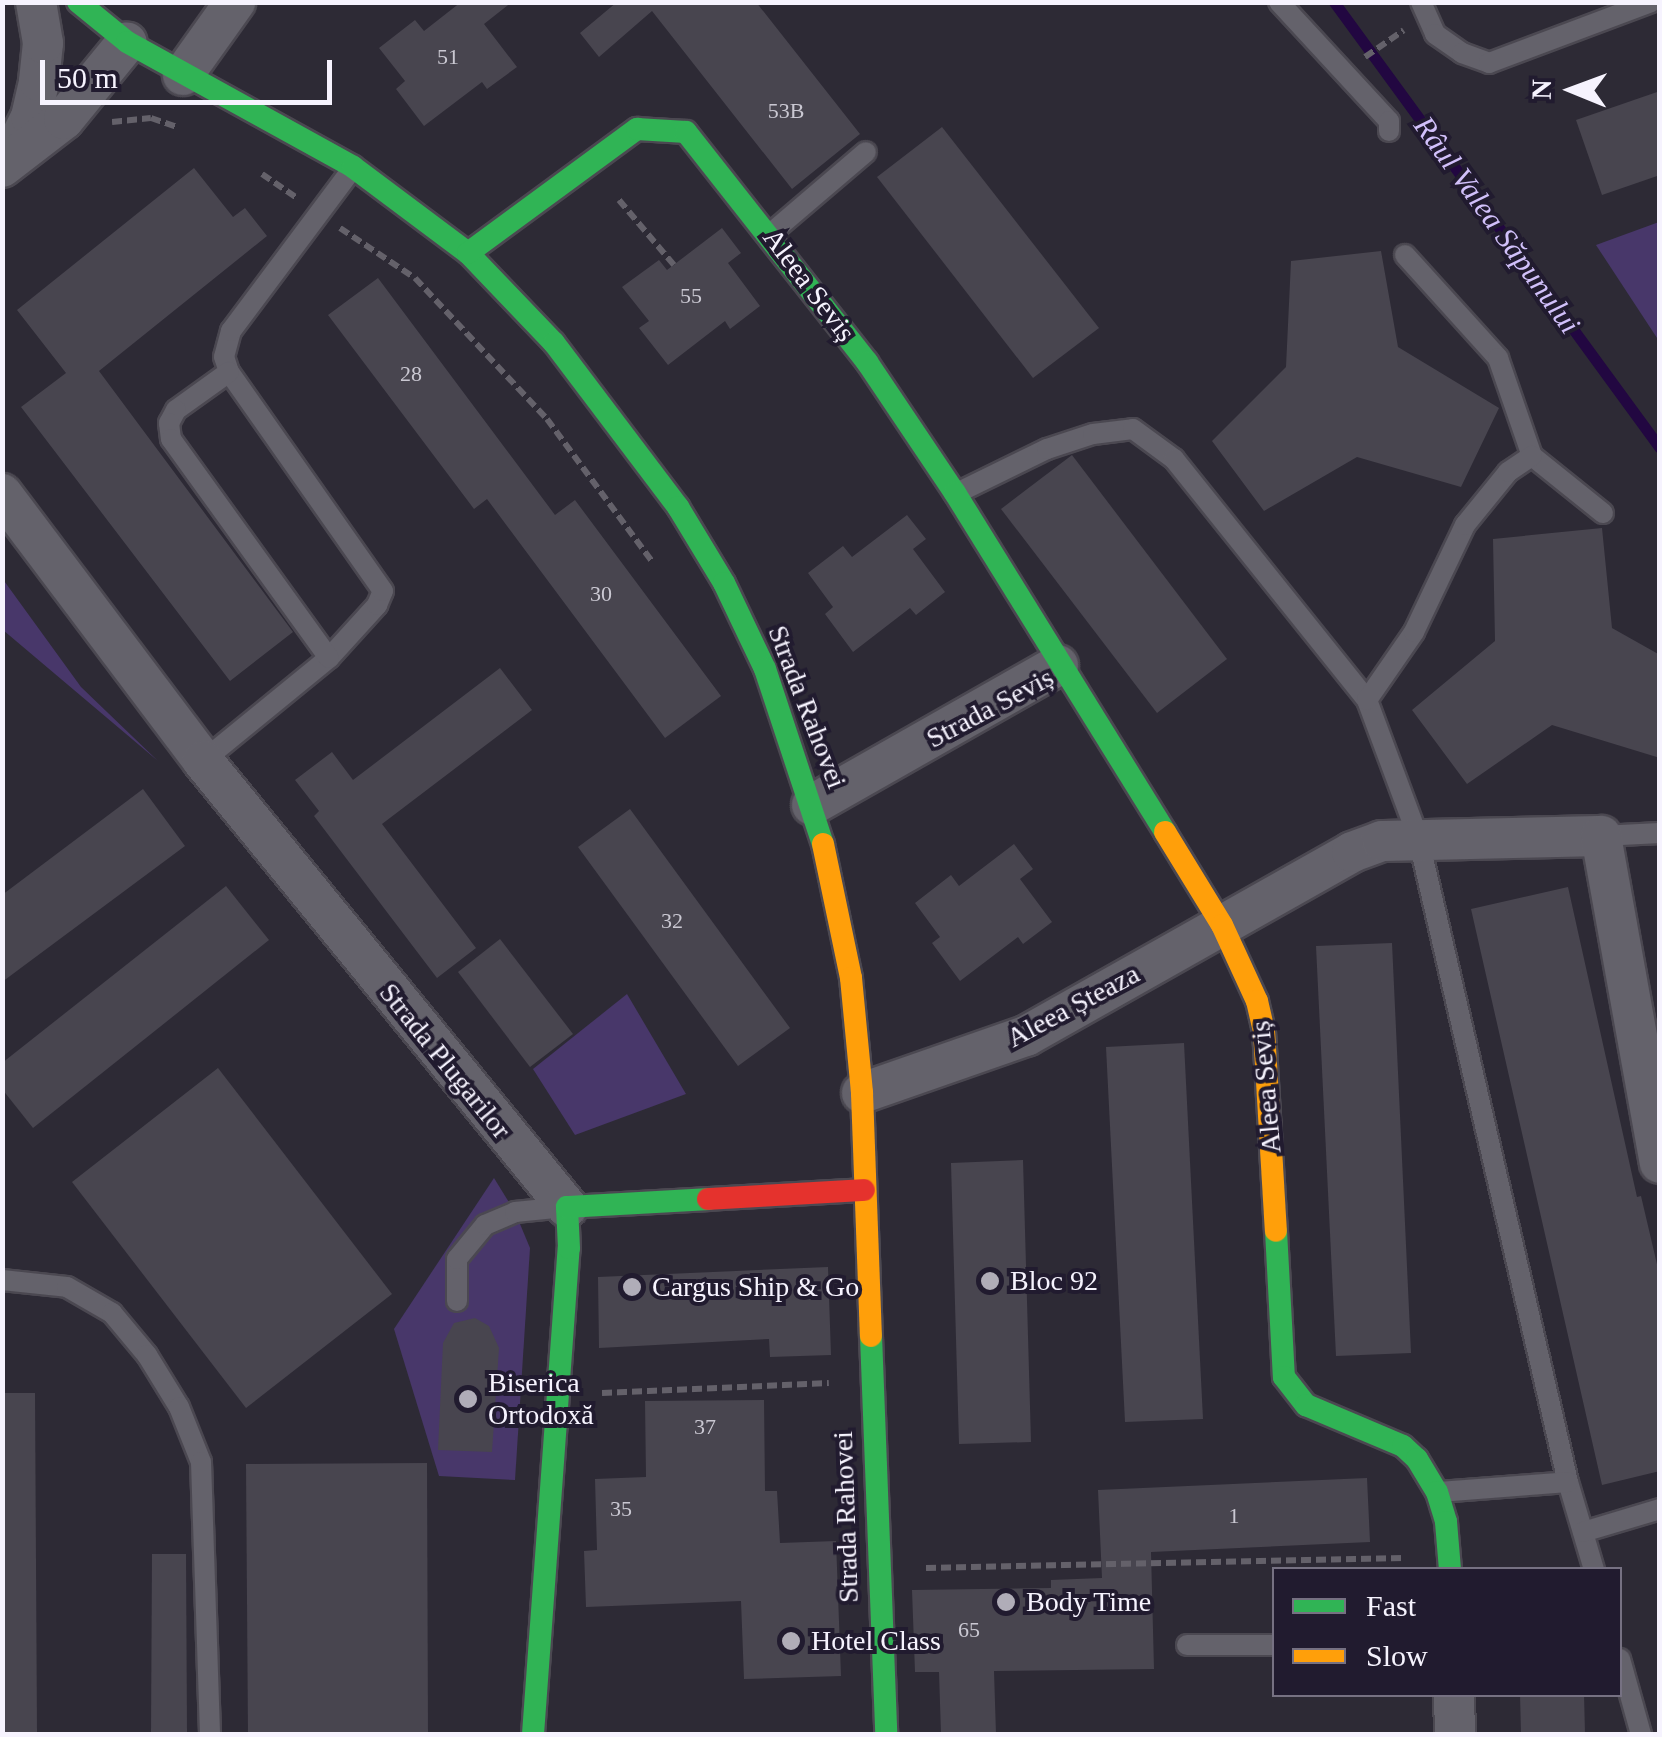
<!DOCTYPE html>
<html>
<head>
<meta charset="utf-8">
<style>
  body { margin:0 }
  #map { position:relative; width:1662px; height:1737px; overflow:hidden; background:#2d2a35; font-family:Georgia,serif }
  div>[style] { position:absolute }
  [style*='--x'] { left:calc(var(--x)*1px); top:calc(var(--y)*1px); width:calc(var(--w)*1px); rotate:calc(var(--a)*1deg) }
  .green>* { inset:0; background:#48376a }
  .stream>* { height:11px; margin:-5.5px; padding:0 5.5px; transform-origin:5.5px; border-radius:5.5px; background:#220741 }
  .building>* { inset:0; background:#48454f }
  .path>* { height:6px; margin-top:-3px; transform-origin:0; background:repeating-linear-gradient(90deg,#64616a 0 10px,transparent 0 15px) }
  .roads { filter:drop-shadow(2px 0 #4b4851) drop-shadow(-2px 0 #4b4851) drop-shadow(0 2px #4b4851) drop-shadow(0 -2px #4b4851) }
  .lane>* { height:20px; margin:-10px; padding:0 10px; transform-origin:10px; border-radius:10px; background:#64626b }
  .street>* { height:40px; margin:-20px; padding:0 20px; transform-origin:20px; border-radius:20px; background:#64626b }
  .fast>* { height:22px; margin:-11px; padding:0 11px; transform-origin:11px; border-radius:11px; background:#30b455 }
  .slow>* { height:22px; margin:-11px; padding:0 11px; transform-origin:11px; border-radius:11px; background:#ff9f0a }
  .jam>* { height:22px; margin:-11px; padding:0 11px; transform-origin:11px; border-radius:11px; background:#e5322d }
  .dots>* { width:28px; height:28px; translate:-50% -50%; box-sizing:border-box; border:5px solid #211b2f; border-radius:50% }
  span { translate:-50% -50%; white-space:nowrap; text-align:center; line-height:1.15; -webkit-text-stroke:8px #211b2f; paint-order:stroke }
  .number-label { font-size:22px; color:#cac8d2 }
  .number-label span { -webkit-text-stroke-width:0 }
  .street-label { font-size:28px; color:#f6f3fe }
  .poi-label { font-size:28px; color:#f6f3fe }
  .left { translate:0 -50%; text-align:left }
  .water-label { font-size:30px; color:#d1c0fa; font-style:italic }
  .frame { position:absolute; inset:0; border:5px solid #f6f3fe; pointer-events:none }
  .legend { position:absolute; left:1272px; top:1567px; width:350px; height:130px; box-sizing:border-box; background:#211b2f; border:2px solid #767182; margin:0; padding:12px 18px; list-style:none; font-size:30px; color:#f6f3fe }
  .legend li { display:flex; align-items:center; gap:20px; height:50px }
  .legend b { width:50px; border:2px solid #767182 }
  .north { position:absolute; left:1522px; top:40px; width:100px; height:100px; -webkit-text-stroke:8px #211b2f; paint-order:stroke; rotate:271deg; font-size:28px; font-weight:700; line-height:40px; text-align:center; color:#f6f3fe }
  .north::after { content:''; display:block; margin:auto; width:35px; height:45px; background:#f6f3fe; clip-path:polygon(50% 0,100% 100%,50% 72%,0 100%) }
  .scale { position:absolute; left:40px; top:60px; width:292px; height:45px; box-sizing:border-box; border:5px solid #f6f3fe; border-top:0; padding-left:12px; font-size:30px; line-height:35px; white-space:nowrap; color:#f6f3fe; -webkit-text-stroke:8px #211b2f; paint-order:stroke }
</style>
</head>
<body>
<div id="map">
  <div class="green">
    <i style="clip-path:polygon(1659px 222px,1660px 222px,1659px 341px,1596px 245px)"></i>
    <i style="clip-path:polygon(2px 578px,81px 687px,158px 761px,3px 630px)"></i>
    <i style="clip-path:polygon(627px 994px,686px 1094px,575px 1135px,533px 1069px)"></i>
    <i style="clip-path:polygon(494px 1178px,515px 1212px,530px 1248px,515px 1480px,439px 1476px,394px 1329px)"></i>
  </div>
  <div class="stream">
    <i style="--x:1334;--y:2;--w:552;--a:53.84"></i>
  </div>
  <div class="building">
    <i style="clip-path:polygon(461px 2px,512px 2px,484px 24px,517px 67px,487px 89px,482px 82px,424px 126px,396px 89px,405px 81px,379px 48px,415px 20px,424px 31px)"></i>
    <i style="clip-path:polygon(617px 2px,756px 2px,860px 134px,792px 189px,652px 11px,599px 57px,580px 33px)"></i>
    <i style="clip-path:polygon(1660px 91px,1660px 175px,1602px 195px,1576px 120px)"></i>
    <i style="clip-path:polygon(942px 127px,1099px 328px,1033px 378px,877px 177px)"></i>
    <i style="clip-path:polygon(194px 168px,233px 217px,245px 208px,267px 236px,99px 371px,293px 632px,230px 681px,21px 407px,66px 373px,17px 310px)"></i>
    <i style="clip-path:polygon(722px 228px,741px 253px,728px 263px,760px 306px,730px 329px,725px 321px,668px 365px,639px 328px,649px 321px,622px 287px,659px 260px,667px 270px)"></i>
    <i style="clip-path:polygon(1381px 251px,1398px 347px,1499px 408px,1461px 487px,1357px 457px,1264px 511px,1212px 441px,1286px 367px,1291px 261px)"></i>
    <i style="clip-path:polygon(378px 278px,555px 515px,575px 500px,721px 696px,665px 738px,487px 499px,474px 509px,328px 315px)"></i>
    <i style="clip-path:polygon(1072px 455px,1227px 659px,1157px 713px,1001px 509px)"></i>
    <i style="clip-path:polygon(907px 515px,926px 539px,913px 549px,945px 592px,916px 615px,910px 608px,853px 652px,825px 614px,833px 607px,808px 573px,843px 546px,852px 557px)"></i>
    <i style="clip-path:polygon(1602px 528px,1612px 628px,1660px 655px,1660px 758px,1552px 725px,1467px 784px,1412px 710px,1495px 641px,1493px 539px)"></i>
    <i style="clip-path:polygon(500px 668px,532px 710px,382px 824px,476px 948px,437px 978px,314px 816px,319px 811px,295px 780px,332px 752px,353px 780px)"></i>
    <i style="clip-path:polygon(143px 789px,185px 846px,2px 982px,2px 895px)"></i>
    <i style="clip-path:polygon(630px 809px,790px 1028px,738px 1066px,578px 847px)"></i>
    <i style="clip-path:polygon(1014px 844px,1033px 869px,1020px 879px,1052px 922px,1023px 944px,1018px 937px,960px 981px,932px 943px,940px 937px,915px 903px,951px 875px,959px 886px)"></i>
    <i style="clip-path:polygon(226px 886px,269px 940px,33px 1128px,2px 1089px,2px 1063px)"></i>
    <i style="clip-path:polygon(1568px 887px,1637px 1197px,1641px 1196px,1660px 1277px,1660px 1471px,1602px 1485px,1471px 909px)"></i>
    <i style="clip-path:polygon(500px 939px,573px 1034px,530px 1067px,458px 972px)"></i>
    <i style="clip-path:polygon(1392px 943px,1411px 1353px,1336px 1356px,1316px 946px)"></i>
    <i style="clip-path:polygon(1184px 1043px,1203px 1419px,1125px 1422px,1106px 1047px)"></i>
    <i style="clip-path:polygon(218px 1068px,392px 1294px,246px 1408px,72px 1182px)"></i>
    <i style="clip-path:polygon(1023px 1160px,1031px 1442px,959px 1444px,951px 1163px)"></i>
    <i style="clip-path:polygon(828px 1267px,831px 1355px,770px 1357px,769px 1339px,599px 1348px,598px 1277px)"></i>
    <i style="clip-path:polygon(475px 1318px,489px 1326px,499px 1348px,492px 1452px,438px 1450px,443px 1343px,454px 1323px)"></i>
    <i style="clip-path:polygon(2px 1393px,35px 1393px,37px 1734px,2px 1734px)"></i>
    <i style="clip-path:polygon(764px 1400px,765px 1491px,777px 1491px,780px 1543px,836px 1541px,841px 1676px,744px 1679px,741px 1601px,586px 1607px,584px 1551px,597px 1550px,595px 1479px,646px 1477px,645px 1401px)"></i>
    <i style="clip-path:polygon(427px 1463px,428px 1734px,248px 1734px,246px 1464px)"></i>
    <i style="clip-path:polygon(1367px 1478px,1370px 1542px,1151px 1552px,1154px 1669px,994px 1671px,996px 1734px,941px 1734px,939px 1672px,915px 1672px,912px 1590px,1051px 1588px,1051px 1580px,1102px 1578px,1098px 1490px)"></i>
    <i style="clip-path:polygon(152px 1554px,186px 1554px,187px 1734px,151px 1734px)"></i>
    <i style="clip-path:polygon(1520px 1694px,1584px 1694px,1585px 1734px,1521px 1734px)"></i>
  </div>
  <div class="path">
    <i style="--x:1365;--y:57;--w:47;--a:-34.7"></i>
    <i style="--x:112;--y:122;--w:39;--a:-6"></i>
    <i style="--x:151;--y:118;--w:28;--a:19"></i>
    <i style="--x:262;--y:174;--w:42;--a:34.4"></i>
    <i style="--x:619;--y:200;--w:85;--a:49.8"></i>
    <i style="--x:340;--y:228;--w:90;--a:33.7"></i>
    <i style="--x:415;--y:278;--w:193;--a:46.9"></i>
    <i style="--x:547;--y:419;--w:179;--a:53.6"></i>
    <i style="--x:602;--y:1393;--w:227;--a:-2.5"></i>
    <i style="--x:926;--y:1568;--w:478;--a:-1.2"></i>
  </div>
  <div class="roads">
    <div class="lane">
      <i style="--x:1279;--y:2;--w:162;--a:47.3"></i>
      <i style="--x:1389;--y:121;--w:10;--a:90"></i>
      <i style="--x:1421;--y:2;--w:35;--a:66"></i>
      <i style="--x:1435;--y:34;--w:33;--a:35"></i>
      <i style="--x:1462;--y:53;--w:29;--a:20"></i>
      <i style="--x:1489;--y:63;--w:173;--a:-20.6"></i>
      <i style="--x:770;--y:234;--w:126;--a:-40.5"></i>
      <i style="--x:1405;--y:255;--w:139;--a:47.9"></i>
      <i style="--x:1498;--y:358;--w:104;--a:70.9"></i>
      <i style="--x:1532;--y:456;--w:91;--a:38.8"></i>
      <i style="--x:229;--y:372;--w:16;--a:-108"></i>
      <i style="--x:224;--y:357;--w:27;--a:-75"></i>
      <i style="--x:231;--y:331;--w:202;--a:-53.2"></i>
      <i style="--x:957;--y:493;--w:100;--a:-26.1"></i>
      <i style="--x:1047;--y:449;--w:48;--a:-18.1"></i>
      <i style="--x:1093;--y:434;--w:40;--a:-7.1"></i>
      <i style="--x:1133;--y:429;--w:51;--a:36.2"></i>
      <i style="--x:1174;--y:459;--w:309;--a:51.3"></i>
      <i style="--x:1367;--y:700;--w:146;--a:69.6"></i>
      <i style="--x:1418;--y:837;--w:662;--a:76.91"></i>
      <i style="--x:1568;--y:1482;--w:92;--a:73.5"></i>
      <i style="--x:1367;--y:700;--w:83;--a:-55.3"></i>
      <i style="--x:1414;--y:632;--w:119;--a:-64.5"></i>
      <i style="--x:1465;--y:525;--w:68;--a:-50.9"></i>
      <i style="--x:1508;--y:472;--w:29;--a:-34"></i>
      <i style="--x:203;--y:761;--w:163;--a:-39.3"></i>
      <i style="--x:329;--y:658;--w:72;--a:-47.8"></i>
      <i style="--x:377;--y:605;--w:15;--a:-67"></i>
      <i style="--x:383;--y:591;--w:268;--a:-125.1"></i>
      <i style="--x:229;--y:372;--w:65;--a:144.4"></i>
      <i style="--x:176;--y:410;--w:15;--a:118"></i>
      <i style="--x:169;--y:423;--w:16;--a:83"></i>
      <i style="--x:171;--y:439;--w:270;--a:54.2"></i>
      <i style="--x:1601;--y:836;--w:59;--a:-2.9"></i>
      <i style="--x:2;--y:1280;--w:65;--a:6.1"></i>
      <i style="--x:67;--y:1287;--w:52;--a:30"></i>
      <i style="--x:112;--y:1313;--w:55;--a:50.2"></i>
      <i style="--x:147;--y:1355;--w:61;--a:58.4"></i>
      <i style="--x:179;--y:1407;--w:59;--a:68.2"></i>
      <i style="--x:201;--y:1462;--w:272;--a:88.1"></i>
      <i style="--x:457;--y:1301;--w:42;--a:-90"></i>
      <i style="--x:457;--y:1259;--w:44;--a:-50.5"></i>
      <i style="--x:485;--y:1225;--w:33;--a:-23"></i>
      <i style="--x:515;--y:1212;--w:50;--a:-5.7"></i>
      <i style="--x:1439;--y:1492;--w:129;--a:-4.4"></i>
      <i style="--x:1583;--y:1532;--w:80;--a:-16.6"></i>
      <i style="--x:1187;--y:1645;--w:87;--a:0"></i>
      <i style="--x:1620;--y:1659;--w:78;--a:74.4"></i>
    </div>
    <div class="street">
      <i style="--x:183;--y:75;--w:90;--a:-54.5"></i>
      <i style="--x:11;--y:157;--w:45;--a:-63.4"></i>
      <i style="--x:31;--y:117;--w:37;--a:-77"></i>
      <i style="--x:39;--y:81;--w:38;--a:-84"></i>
      <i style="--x:43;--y:43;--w:42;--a:-99.7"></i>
      <i style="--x:2;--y:167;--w:78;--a:-37.7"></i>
      <i style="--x:64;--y:119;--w:99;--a:-50.7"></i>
      <i style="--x:2;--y:494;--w:334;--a:53"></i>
      <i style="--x:203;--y:761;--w:576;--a:50.78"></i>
      <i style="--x:812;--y:805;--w:283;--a:-29.6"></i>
      <i style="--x:862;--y:1093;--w:174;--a:-19.2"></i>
      <i style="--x:1026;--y:1036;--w:374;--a:-29.4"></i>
      <i style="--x:1352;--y:852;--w:32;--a:-20"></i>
      <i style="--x:1382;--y:841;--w:219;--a:-1.3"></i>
      <i style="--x:1601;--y:836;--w:332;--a:79.8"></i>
      <i style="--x:1454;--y:1694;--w:40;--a:88.6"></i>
    </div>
    <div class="fast">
      <i style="--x:78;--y:2;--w:63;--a:39.2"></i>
      <i style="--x:127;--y:42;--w:258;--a:28.9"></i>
      <i style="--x:353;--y:167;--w:144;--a:36.8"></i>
      <i style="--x:468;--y:253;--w:124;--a:46.3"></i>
      <i style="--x:554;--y:343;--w:206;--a:52.9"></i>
      <i style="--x:678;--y:507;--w:89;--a:58.8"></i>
      <i style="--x:724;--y:583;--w:95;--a:64.5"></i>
      <i style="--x:765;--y:669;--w:184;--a:71.7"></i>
      <i style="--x:468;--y:253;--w:210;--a:-36.3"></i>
      <i style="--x:637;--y:129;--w:49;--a:3.5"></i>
      <i style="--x:686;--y:132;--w:293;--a:51.8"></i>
      <i style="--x:867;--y:362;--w:158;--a:56.1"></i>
      <i style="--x:955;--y:493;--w:399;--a:58.2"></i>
      <i style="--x:1276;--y:1231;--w:146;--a:86.9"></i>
      <i style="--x:1284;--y:1377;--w:36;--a:52"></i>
      <i style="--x:1306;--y:1405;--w:105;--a:22.9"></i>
      <i style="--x:1403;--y:1446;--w:19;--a:43"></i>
      <i style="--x:1417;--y:1459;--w:39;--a:59"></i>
      <i style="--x:1437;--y:1492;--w:31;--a:73"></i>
      <i style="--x:1446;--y:1522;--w:48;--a:85.2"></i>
      <i style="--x:871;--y:1336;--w:398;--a:87.8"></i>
      <i style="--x:533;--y:1734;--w:487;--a:-85.8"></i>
      <i style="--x:569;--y:1248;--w:41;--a:-92.8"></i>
      <i style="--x:567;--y:1207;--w:141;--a:-3.2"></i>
    </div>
    <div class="slow">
      <i style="--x:1165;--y:832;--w:109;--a:58.5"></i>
      <i style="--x:1222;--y:925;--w:84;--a:65.3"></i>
      <i style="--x:1257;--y:1001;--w:31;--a:77"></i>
      <i style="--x:1264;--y:1031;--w:200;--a:86.6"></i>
      <i style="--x:823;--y:844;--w:137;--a:78.2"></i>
      <i style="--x:851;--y:978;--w:116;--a:84.5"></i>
      <i style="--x:862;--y:1093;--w:243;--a:87.9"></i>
    </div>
    <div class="jam">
      <i style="--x:708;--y:1199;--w:156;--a:-3.3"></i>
    </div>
  </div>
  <div class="dots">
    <i style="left:990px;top:1281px;background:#b0adb8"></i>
    <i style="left:632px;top:1287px;background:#b0adb8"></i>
    <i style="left:468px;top:1399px;background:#b0adb8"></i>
    <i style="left:1006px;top:1602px;background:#b0adb8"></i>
    <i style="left:791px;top:1641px;background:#b0adb8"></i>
  </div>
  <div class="number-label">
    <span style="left:448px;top:57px">51</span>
    <span style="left:786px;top:111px">53B</span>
    <span style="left:691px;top:296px">55</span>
    <span style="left:411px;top:374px">28</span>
    <span style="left:601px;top:594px">30</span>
    <span style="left:672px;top:921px">32</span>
    <span style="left:705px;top:1427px">37</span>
    <span style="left:621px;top:1509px">35</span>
    <span style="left:1234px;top:1516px">1</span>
    <span style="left:969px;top:1630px">65</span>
  </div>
  <div class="street-label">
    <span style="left:809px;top:285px;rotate:53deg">Aleea Seviș</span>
    <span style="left:807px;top:707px;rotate:69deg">Strada Rahovei</span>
    <span style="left:990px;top:708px;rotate:-28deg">Strada Seviș</span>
    <span style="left:1073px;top:1006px;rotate:-28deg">Aleea Șteaza</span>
    <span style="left:445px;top:1061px;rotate:51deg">Strada Plugarilor</span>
    <span style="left:1266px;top:1087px;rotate:-95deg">Aleea Seviș</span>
    <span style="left:846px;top:1517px;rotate:-92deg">Strada Rahovei</span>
  </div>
  <div class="poi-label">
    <span class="left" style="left:1010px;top:1281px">Bloc 92</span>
    <span class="left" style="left:652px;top:1287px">Cargus Ship &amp; Go</span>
    <span class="left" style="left:488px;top:1399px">Biserica<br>Ortodoxă</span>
    <span class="left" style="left:1026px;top:1602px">Body Time</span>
    <span class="left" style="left:811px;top:1641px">Hotel Class</span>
  </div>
  <div class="water-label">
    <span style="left:1497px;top:225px;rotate:54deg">Râul Valea Săpunului</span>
  </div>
  <div class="frame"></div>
  <ul class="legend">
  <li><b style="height:12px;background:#30b455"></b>Fast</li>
  <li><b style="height:12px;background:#ff9f0a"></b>Slow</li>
  </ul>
  <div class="north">N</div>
  <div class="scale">50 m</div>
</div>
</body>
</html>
